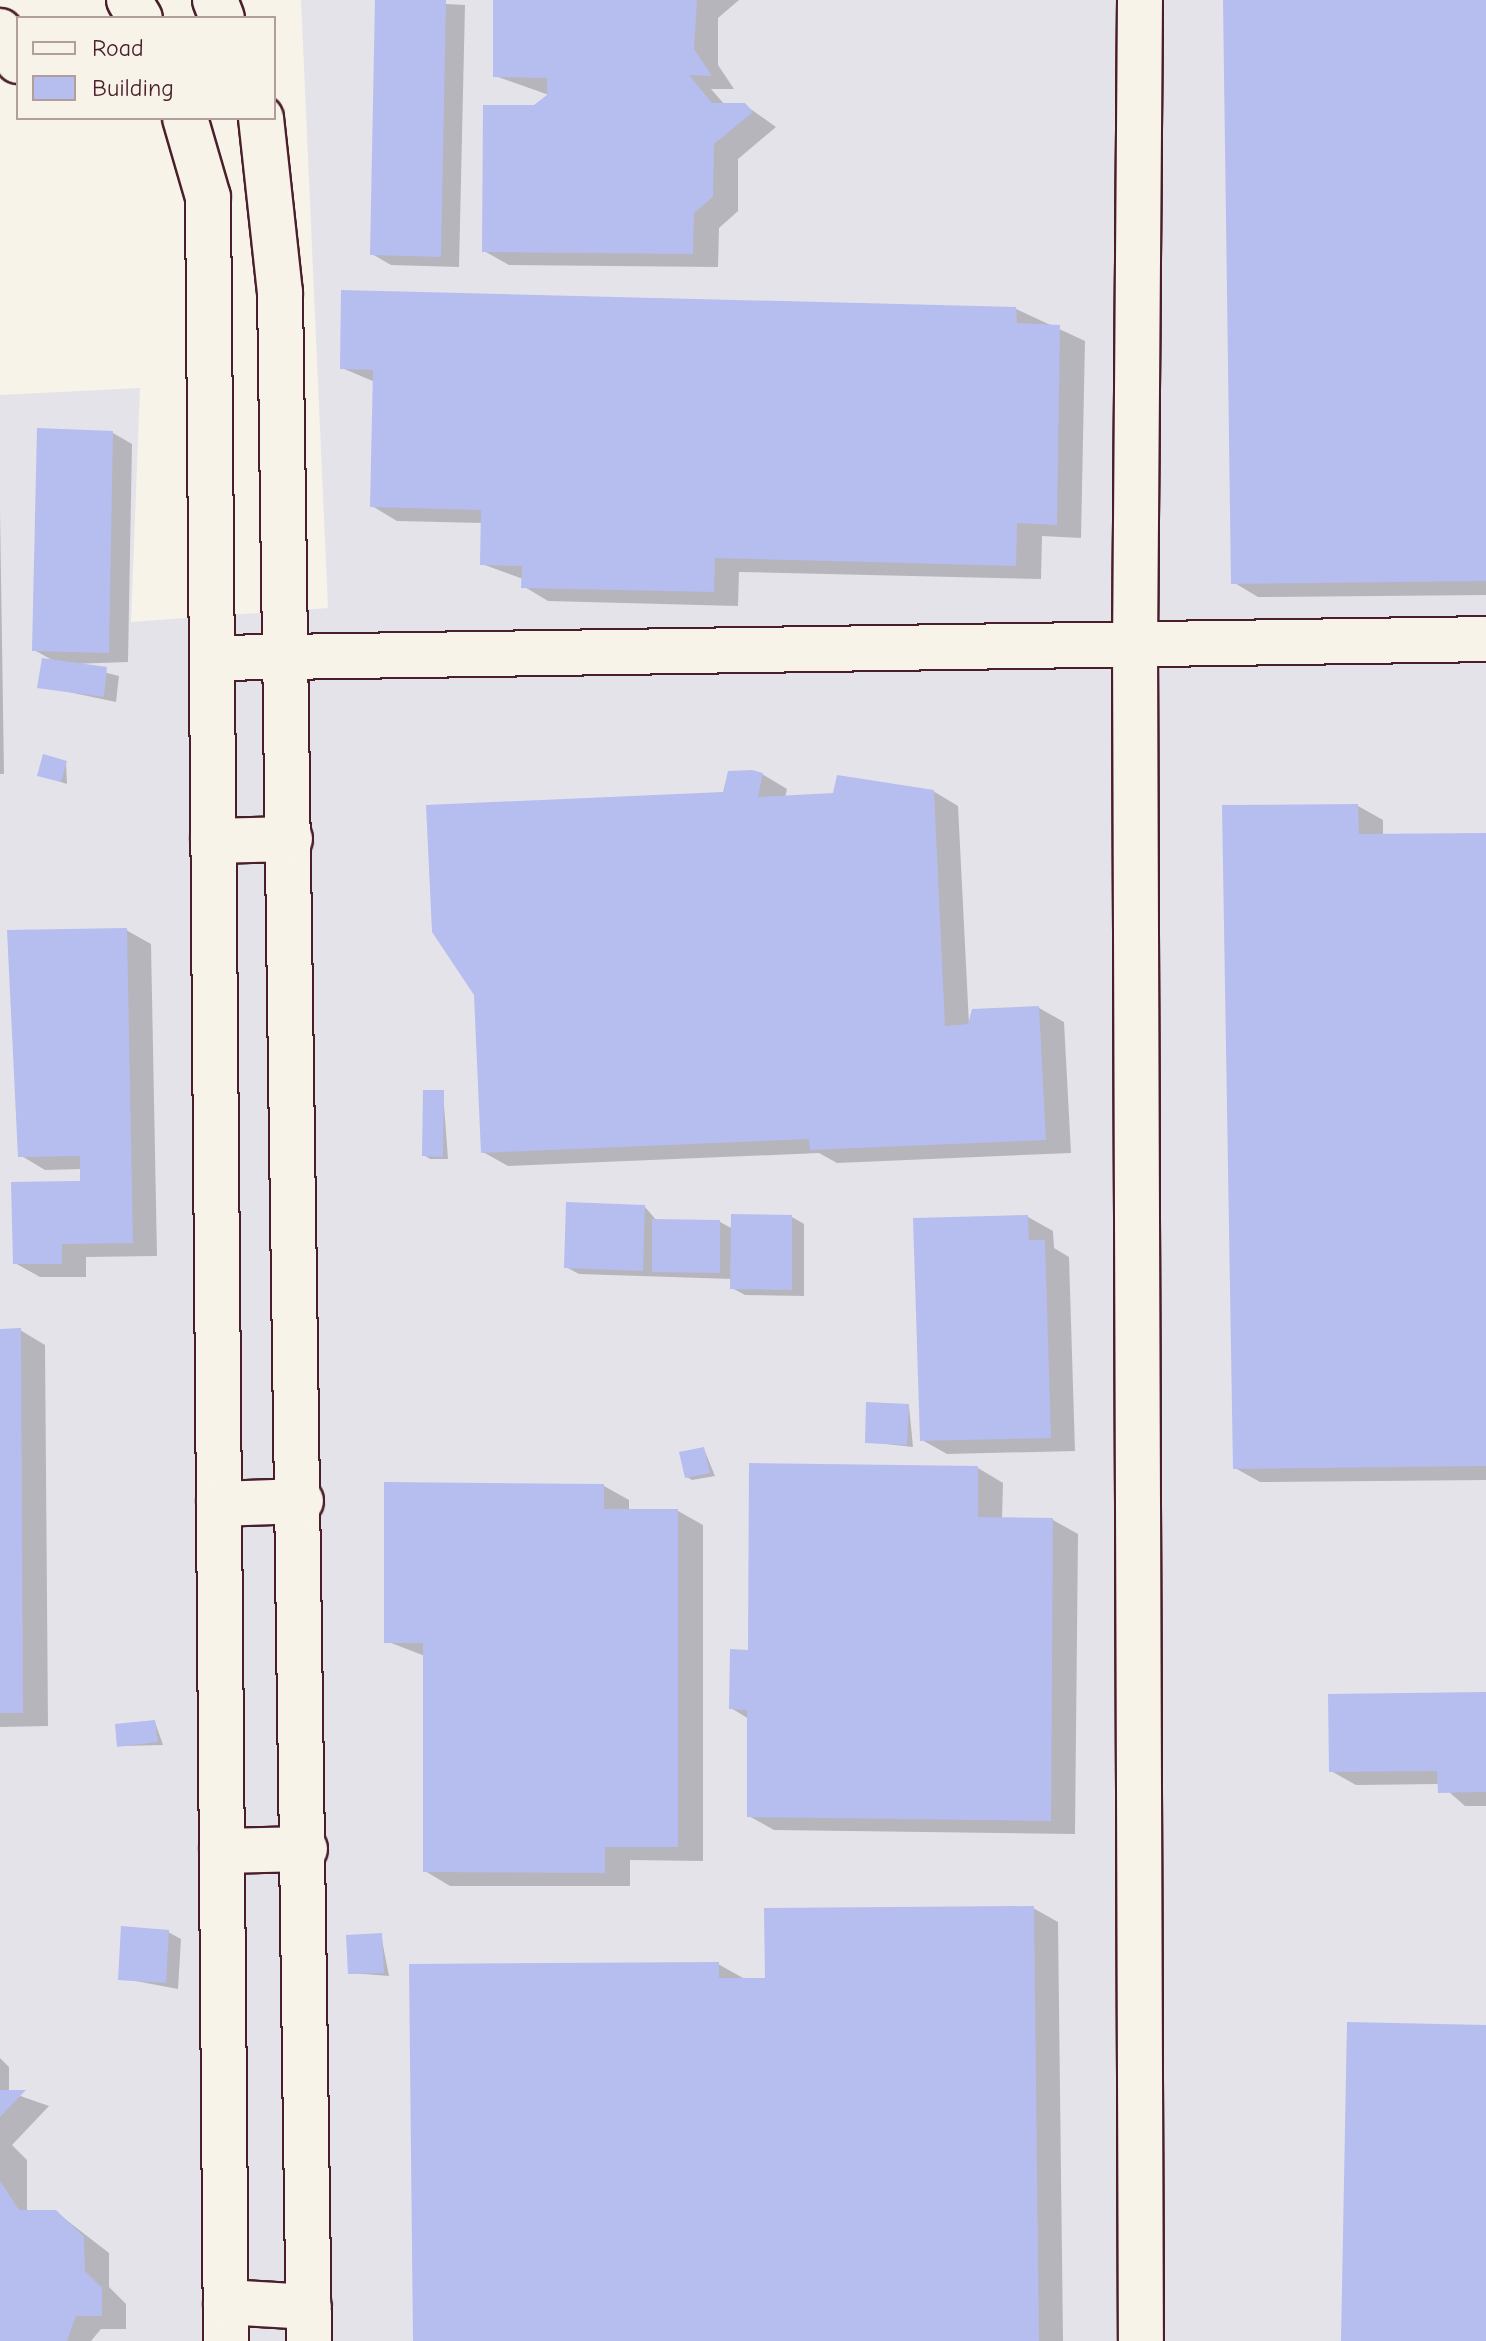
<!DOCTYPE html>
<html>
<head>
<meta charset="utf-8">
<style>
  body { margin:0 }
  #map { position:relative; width:1486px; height:2341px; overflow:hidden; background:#f7f3e8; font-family:"Comic Neue",sans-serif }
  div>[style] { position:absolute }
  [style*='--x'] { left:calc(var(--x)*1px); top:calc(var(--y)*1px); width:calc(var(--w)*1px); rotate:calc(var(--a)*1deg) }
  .built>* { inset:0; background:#e4e3ea }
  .shadow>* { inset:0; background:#0003 }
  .building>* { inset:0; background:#b6bdef }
  .roads { filter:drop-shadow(2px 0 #4a1f2b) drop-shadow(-2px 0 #4a1f2b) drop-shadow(0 2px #4a1f2b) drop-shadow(0 -2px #4a1f2b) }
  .minor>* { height:44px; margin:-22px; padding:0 22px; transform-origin:22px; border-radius:22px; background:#f7f3e8 }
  span { translate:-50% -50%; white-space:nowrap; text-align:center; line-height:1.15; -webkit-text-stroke:8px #f7f3e8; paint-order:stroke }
  .legend { position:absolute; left:16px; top:16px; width:260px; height:104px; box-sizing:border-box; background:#f7f3e8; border:2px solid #b29e9c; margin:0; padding:10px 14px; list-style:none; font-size:24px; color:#4a1f2b }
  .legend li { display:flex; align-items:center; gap:16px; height:40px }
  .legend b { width:40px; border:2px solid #b29e9c }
</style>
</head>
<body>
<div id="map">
  <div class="built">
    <i style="clip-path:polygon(301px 0,1486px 0,1486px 2341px,0 2341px,0 395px,140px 388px,131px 622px,328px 608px)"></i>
  </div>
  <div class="shadow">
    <i style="clip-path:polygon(377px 0,465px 5px,459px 267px,391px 265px,372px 254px)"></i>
    <i style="clip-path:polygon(495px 0,739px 0,718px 18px,718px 65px,734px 89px,711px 89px,725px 105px,745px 105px,776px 127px,738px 159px,738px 211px,719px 228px,718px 267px,509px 265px,484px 251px,535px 108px,549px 95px,495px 76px)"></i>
    <i style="clip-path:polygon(1225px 0,1486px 0,1486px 595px,1258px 597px,1233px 582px)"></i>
    <i style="clip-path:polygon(1016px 309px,1085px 341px,1081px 538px,1042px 536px,1041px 579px,739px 572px,738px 606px,548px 601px,523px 586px,523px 579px,482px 564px,482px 523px,397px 521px,372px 506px,375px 382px,342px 368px)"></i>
    <i style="clip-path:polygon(113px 433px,132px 444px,128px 662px,71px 664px,119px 676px,116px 702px,40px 686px,54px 661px,34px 650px)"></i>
    <i style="clip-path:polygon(0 510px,4px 774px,0 774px)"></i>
    <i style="clip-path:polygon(66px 763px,67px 784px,40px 775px)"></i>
    <i style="clip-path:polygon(762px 774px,787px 789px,785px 798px,933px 791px,958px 806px,969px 1024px,1039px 1008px,1064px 1022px,1071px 1153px,837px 1163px,819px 1153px,508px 1166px,483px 1152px,725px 794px)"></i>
    <i style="clip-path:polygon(1358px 806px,1383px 820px,1383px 836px,1486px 835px,1486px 1480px,1260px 1482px,1235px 1468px)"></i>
    <i style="clip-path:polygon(126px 930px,151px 944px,157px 1256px,86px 1257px,86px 1277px,40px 1277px,15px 1263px,82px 1183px,82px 1169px,45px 1170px,20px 1155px)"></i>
    <i style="clip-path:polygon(443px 1092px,448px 1159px,430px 1159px,424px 1155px)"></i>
    <i style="clip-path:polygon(645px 1207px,657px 1221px,720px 1222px,733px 1229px,792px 1217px,804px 1224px,804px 1296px,745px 1295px,732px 1288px,733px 1279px,579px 1274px,566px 1267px)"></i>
    <i style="clip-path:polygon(1028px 1217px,1053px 1231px,1054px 1248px,1069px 1257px,1075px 1451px,947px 1454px,922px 1440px)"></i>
    <i style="clip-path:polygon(20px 1330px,45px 1345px,48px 1726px,0 1727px,0 1331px)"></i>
    <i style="clip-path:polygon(909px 1406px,913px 1447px,867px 1442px)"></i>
    <i style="clip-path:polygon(704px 1449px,715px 1476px,692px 1480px,687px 1477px)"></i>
    <i style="clip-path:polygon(978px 1468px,1003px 1483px,1002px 1519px,1053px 1520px,1078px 1534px,1075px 1834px,774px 1830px,749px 1816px,749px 1719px,731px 1708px,750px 1652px)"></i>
    <i style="clip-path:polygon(604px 1486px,629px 1500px,629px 1511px,678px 1511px,703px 1525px,703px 1861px,630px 1860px,630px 1886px,450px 1886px,425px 1871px,425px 1656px,386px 1641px)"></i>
    <i style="clip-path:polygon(1486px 1694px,1486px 1806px,1465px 1806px,1440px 1784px,1356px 1785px,1331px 1771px)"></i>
    <i style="clip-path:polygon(155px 1722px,163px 1745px,119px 1746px)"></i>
    <i style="clip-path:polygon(1033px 1908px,1058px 1922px,1063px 2341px,415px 2341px,718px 1964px,743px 1978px,767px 1980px)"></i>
    <i style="clip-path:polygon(168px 1932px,181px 1939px,178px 1989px,120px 1978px)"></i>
    <i style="clip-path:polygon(381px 1935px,389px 1976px,350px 1973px)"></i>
    <i style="clip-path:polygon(0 2058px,9px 2067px,9px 2092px,49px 2106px,12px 2145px,27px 2160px,27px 2210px,56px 2212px,109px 2253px,109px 2287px,126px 2304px,126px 2329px,101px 2329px,91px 2341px,0 2341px)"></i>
  </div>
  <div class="building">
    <i style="clip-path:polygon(375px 0,446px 0,441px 257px,370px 255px)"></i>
    <i style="clip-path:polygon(493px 0,697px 0,694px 49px,712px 76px,689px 75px,712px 103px,745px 103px,753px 112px,714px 144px,713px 197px,694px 213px,693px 254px,482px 252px,483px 105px,534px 105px,547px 95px,547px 78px,493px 77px)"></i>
    <i style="clip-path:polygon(1223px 0,1486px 0,1486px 581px,1231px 584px)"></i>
    <i style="clip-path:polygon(341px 290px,1016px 307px,1017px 323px,1060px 325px,1057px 525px,1017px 523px,1016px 566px,715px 558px,714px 592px,521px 588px,522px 566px,480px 565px,481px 510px,370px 507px,373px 370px,340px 369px)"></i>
    <i style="clip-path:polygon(37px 428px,113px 431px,109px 653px,32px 651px)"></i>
    <i style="clip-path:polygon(42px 658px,107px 667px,104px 697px,37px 688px)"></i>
    <i style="clip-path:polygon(43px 754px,67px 761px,61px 782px,37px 776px)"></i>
    <i style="clip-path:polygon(752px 770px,763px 773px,758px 797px,833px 793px,837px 775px,934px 790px,945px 1026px,968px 1024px,972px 1009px,1039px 1006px,1046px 1140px,810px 1150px,809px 1139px,481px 1153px,474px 995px,432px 932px,426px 805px,723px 792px,728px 771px)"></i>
    <i style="clip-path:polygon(1358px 804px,1359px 834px,1486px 833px,1486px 1466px,1233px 1469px,1222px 805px)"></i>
    <i style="clip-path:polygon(127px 928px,133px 1243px,62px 1244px,62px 1264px,13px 1264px,11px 1182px,80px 1181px,80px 1156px,18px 1157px,7px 930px)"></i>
    <i style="clip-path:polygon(423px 1090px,444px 1090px,443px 1157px,422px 1156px)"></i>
    <i style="clip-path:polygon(566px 1202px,645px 1205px,643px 1271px,564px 1268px)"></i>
    <i style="clip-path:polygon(731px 1214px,792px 1215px,792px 1290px,730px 1289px)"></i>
    <i style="clip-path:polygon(1028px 1215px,1029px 1240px,1045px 1240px,1051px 1438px,920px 1441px,913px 1218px)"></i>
    <i style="clip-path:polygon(652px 1219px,720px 1220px,720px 1273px,652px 1272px)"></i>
    <i style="clip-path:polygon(21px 1328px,23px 1713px,0 1713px,0 1329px)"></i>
    <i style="clip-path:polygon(866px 1402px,909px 1404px,907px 1445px,865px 1443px)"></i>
    <i style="clip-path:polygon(704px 1447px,710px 1473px,685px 1478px,679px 1452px)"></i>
    <i style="clip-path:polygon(749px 1463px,978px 1466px,978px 1517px,1053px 1518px,1051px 1821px,747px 1817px,747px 1710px,729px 1709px,730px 1649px,748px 1650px)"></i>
    <i style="clip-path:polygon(384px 1482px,604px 1484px,604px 1509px,678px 1509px,678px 1847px,605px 1847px,605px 1873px,423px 1872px,423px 1643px,384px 1643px)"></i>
    <i style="clip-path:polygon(1486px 1692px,1486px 1792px,1438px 1793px,1437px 1771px,1329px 1772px,1328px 1694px)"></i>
    <i style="clip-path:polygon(155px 1720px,158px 1742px,117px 1747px,115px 1724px)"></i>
    <i style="clip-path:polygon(1034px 1906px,1039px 2341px,413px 2341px,409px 1964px,719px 1962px,719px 1978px,765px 1978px,764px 1908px)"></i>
    <i style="clip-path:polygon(121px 1926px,169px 1930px,166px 1983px,118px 1980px)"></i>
    <i style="clip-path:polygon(382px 1933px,384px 1973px,348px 1974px,346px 1935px)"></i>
    <i style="clip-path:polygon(1347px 2022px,1486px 2025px,1486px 2341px,1341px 2341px)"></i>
    <i style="clip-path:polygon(0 2090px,26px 2090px,0 2117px)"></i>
    <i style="clip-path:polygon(0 2181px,19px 2210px,56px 2210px,84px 2237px,85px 2271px,102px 2288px,102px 2316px,76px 2316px,67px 2341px,0 2341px)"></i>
  </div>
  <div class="roads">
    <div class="minor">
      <i style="--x:129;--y:0;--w:21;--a:59"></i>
      <i style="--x:215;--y:0;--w:19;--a:69"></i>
      <i style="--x:1140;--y:0;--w:644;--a:90.44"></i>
      <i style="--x:1135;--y:644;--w:1697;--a:89.8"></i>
      <i style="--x:0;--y:31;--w:35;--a:59"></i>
      <i style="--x:185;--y:118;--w:82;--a:73.8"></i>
      <i style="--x:208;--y:197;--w:2144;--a:89.52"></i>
      <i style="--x:261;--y:118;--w:175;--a:83.8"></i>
      <i style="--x:280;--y:292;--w:2049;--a:89.19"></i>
      <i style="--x:212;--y:658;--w:1274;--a:-0.85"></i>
      <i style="--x:213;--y:841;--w:77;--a:-1.5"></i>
      <i style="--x:219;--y:1504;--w:82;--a:-2.1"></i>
      <i style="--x:222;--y:1851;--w:83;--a:-1.4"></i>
      <i style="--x:226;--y:2302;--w:83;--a:3.4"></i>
    </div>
  </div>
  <ul class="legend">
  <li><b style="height:10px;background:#f7f3e8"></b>Road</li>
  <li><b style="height:22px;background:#b6bdef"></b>Building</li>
  </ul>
</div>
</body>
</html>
